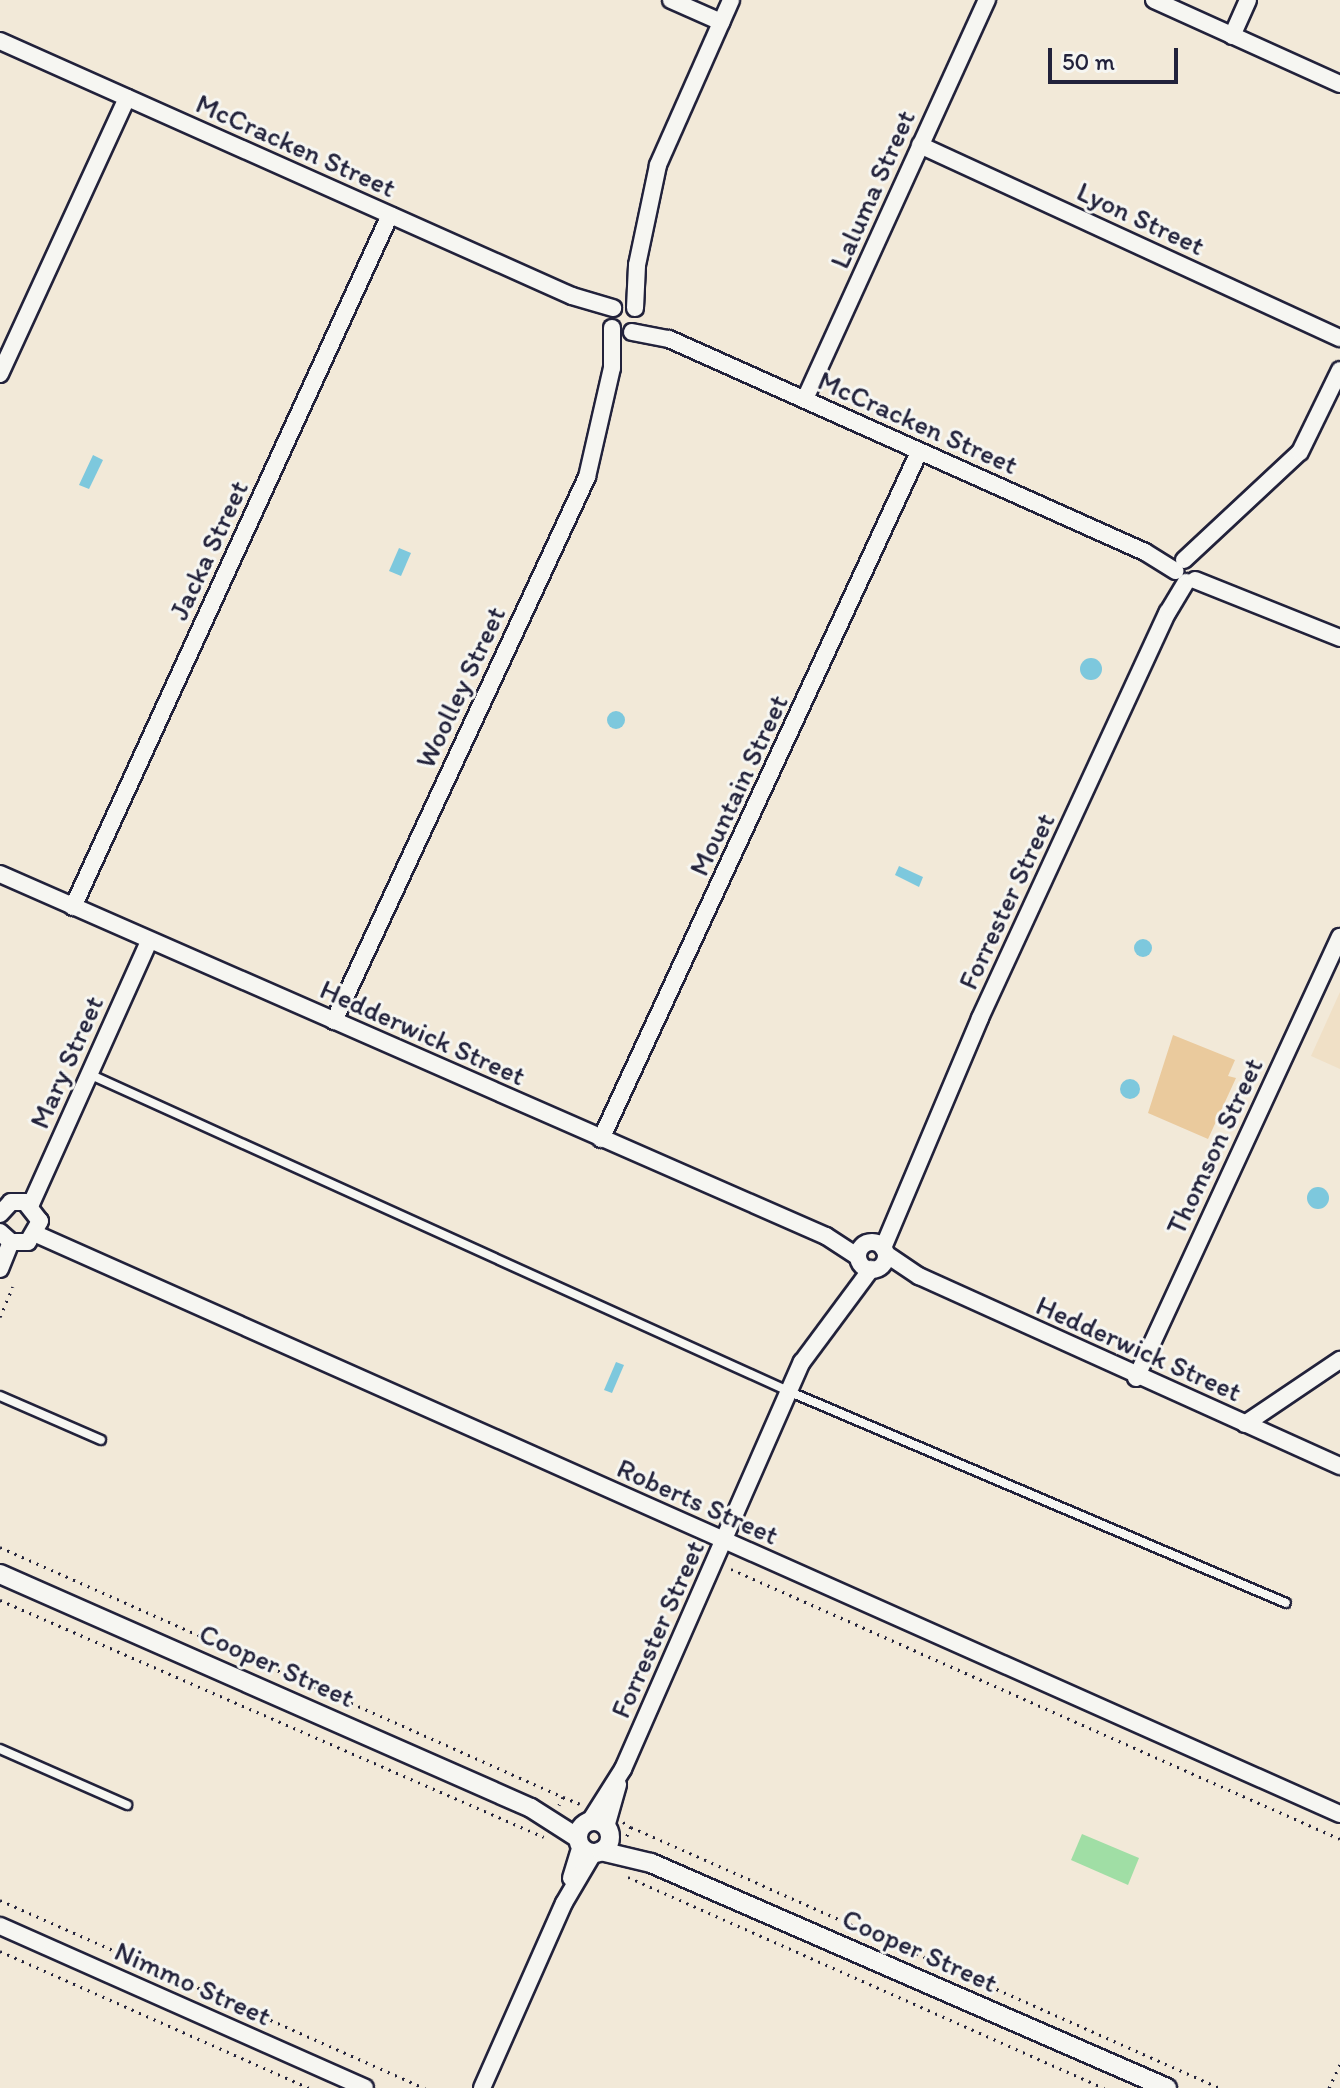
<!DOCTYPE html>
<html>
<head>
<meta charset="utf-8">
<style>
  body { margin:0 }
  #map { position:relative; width:1340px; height:2088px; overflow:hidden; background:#f2e9d8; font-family:Itim,sans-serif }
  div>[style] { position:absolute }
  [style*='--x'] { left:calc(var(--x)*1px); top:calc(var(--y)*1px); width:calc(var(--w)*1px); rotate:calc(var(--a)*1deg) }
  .built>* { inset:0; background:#f0e0c6 }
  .green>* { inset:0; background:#a0dea5 }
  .water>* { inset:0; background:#7dc8dd }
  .round { border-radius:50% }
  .building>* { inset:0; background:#eaca9d }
  .path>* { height:3px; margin-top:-1.5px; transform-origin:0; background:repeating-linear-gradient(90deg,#22223b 0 2px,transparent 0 8px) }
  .roads { filter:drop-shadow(2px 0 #22223b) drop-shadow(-2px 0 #22223b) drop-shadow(0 2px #22223b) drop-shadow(0 -2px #22223b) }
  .service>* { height:8px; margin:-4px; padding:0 4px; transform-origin:4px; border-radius:4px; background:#f6f6f2 }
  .minor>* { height:16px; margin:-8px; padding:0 8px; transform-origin:8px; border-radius:8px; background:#f6f6f2 }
  .minor>.ring { margin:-8px; padding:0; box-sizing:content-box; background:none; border:16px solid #f6f6f2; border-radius:50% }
  .tertiary>* { height:18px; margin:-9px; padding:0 9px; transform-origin:9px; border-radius:9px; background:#f6f6f2 }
  .tertiary>.ring { margin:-9px; padding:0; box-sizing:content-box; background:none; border:18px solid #f6f6f2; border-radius:50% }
  span { translate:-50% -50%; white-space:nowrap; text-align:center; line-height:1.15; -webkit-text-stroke:6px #f6f6f2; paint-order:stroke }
  .street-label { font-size:28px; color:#22223b }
  .scale { position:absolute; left:1048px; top:48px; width:130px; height:36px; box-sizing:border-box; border:4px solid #22223b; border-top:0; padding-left:10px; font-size:24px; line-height:28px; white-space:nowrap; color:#22223b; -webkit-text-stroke:6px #f6f6f2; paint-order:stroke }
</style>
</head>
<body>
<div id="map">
  <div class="built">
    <i style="clip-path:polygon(1340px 992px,1340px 1069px,1311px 1056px)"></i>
  </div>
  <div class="green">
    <i style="clip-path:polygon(1082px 1834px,1139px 1858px,1128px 1885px,1071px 1860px)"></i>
  </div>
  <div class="water">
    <i style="clip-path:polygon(93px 455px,103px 460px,89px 489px,79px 485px)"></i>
    <i style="clip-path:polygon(399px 548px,411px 553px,401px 576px,389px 571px)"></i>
    <i class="round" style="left:1080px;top:658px;width:22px;height:22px"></i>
    <i class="round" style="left:607px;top:711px;width:18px;height:18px"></i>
    <i style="clip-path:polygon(899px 866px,923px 877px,919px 887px,895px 875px)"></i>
    <i class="round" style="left:1134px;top:939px;width:18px;height:18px"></i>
    <i class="round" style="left:1120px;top:1079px;width:20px;height:20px"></i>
    <i class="round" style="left:1307px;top:1187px;width:22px;height:22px"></i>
    <i style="clip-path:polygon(616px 1362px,624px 1365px,612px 1393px,604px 1390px)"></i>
  </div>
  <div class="building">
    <i style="clip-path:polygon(1173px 1035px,1235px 1060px,1228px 1076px,1236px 1078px,1208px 1139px,1148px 1113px)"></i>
  </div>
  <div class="path">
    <i style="--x:0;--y:1317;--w:33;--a:-67"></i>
    <i style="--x:0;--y:1547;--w:616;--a:23.94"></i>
    <i style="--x:563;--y:1797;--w:9;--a:117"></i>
    <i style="--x:731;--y:1569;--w:666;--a:23.91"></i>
    <i style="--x:0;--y:1600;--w:593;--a:23.54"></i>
    <i style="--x:563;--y:1797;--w:18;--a:22"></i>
    <i style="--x:623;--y:1822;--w:9;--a:32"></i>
    <i style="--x:631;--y:1827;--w:14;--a:115"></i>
    <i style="--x:631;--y:1827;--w:644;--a:23.9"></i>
    <i style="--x:628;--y:1877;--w:521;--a:23.91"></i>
    <i style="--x:0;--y:1900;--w:465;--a:23.9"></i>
    <i style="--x:0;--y:1951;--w:338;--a:23.9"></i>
    <i style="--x:1329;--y:2088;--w:26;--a:-65"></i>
  </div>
  <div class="roads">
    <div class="service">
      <i style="--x:89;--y:1074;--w:768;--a:24.39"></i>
      <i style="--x:788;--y:1391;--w:541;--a:23.06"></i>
      <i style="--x:0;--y:1396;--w:110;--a:23.5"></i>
      <i style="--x:0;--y:1749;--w:139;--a:23.8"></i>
    </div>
    <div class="minor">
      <i style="--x:671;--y:0;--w:55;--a:23.7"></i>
      <i style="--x:1154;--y:0;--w:204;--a:24.3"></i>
      <i style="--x:1232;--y:36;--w:39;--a:-66"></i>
      <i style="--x:0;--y:41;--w:626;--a:24.03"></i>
      <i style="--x:572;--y:296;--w:43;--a:16.3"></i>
      <i style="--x:920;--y:145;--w:462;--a:24.7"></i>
      <i style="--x:635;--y:308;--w:43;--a:-87.3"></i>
      <i style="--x:637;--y:265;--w:102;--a:-78.1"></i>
      <i style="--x:658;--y:165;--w:180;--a:-66.1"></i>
      <i style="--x:632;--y:332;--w:38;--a:11"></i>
      <i style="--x:669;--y:339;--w:521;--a:24.11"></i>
      <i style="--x:1145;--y:552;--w:36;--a:32"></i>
      <i style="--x:0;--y:374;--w:304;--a:-65.3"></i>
      <i style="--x:805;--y:399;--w:439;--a:-65.5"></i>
      <i style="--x:1184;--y:560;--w:158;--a:-43"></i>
      <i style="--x:1300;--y:452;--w:91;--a:-64"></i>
      <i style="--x:1195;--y:580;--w:156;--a:21.8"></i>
      <i style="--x:0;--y:874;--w:902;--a:23.67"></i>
      <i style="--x:826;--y:1236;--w:38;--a:33"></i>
      <i style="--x:73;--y:907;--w:761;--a:-65.39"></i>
      <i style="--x:334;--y:1021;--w:600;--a:-65.06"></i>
      <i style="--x:587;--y:477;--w:112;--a:-77.1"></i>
      <i style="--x:612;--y:368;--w:40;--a:-90"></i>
      <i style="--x:601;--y:1139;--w:757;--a:-65.16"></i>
      <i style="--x:31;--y:1204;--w:288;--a:-65.8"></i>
      <i style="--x:0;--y:1214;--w:16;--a:-47"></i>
      <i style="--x:11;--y:1202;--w:14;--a:0"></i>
      <i style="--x:25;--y:1202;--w:24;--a:52"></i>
      <i style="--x:40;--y:1221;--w:24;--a:120"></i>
      <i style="--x:28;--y:1242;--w:17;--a:180"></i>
      <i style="--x:11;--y:1242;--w:15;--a:-138"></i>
      <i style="--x:36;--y:1234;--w:1427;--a:23.98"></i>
      <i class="ring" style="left:858px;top:1242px;width:12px;height:12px"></i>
      <i style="--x:883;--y:1248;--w:250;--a:-67.1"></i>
      <i style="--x:980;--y:1018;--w:447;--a:-65.2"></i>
      <i style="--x:1168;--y:612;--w:35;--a:-59"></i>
      <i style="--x:886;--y:1254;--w:40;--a:34"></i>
      <i style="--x:919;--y:1276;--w:462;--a:24.3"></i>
      <i style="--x:0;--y:1269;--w:29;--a:-68"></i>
      <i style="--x:1136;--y:1378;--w:486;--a:-65.2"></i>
      <i style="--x:1245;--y:1424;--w:115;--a:-34"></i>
      <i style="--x:590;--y:1821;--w:62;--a:-57.6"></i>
      <i style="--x:623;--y:1769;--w:445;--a:-66.3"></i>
      <i style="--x:802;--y:1362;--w:116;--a:-53.4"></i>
      <i style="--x:606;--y:1827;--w:44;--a:-74.1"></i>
      <i style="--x:571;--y:1878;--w:34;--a:-73"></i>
      <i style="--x:0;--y:1926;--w:399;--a:23.9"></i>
      <i style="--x:482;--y:2088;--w:202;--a:-66.1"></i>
      <i style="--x:564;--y:1903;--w:59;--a:-59.5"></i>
    </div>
    <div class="tertiary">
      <i style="--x:0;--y:1574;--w:580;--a:23.78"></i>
      <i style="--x:531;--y:1808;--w:56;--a:32.6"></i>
      <i class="ring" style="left:578px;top:1821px;width:14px;height:14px"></i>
      <i style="--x:601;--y:1851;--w:51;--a:13.5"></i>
      <i style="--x:651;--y:1863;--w:563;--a:23.56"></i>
    </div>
  </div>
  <div class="street-label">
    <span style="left:296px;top:145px;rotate:24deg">McCracken Street</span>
    <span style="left:872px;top:189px;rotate:-66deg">Laluma Street</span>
    <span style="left:1141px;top:218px;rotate:25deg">Lyon Street</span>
    <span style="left:918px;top:422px;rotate:24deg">McCracken Street</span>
    <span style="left:208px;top:550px;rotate:-65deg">Jacka Street</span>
    <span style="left:460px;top:687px;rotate:-65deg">Woolley Street</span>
    <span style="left:738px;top:785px;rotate:-65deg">Mountain Street</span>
    <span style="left:1006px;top:901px;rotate:-65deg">Forrester Street</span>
    <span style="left:423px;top:1032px;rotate:24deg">Hedderwick Street</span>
    <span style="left:66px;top:1062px;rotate:-66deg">Mary Street</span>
    <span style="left:1214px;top:1146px;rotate:-65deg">Thomson Street</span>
    <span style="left:1139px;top:1348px;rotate:24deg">Hedderwick Street</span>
    <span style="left:698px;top:1501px;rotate:24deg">Roberts Street</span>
    <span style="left:657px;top:1629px;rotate:-66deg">Forrester Street</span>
    <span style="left:277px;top:1665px;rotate:24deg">Cooper Street</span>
    <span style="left:920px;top:1950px;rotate:24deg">Cooper Street</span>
    <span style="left:193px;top:1983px;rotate:24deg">Nimmo Street</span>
  </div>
  <div class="scale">50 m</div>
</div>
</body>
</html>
